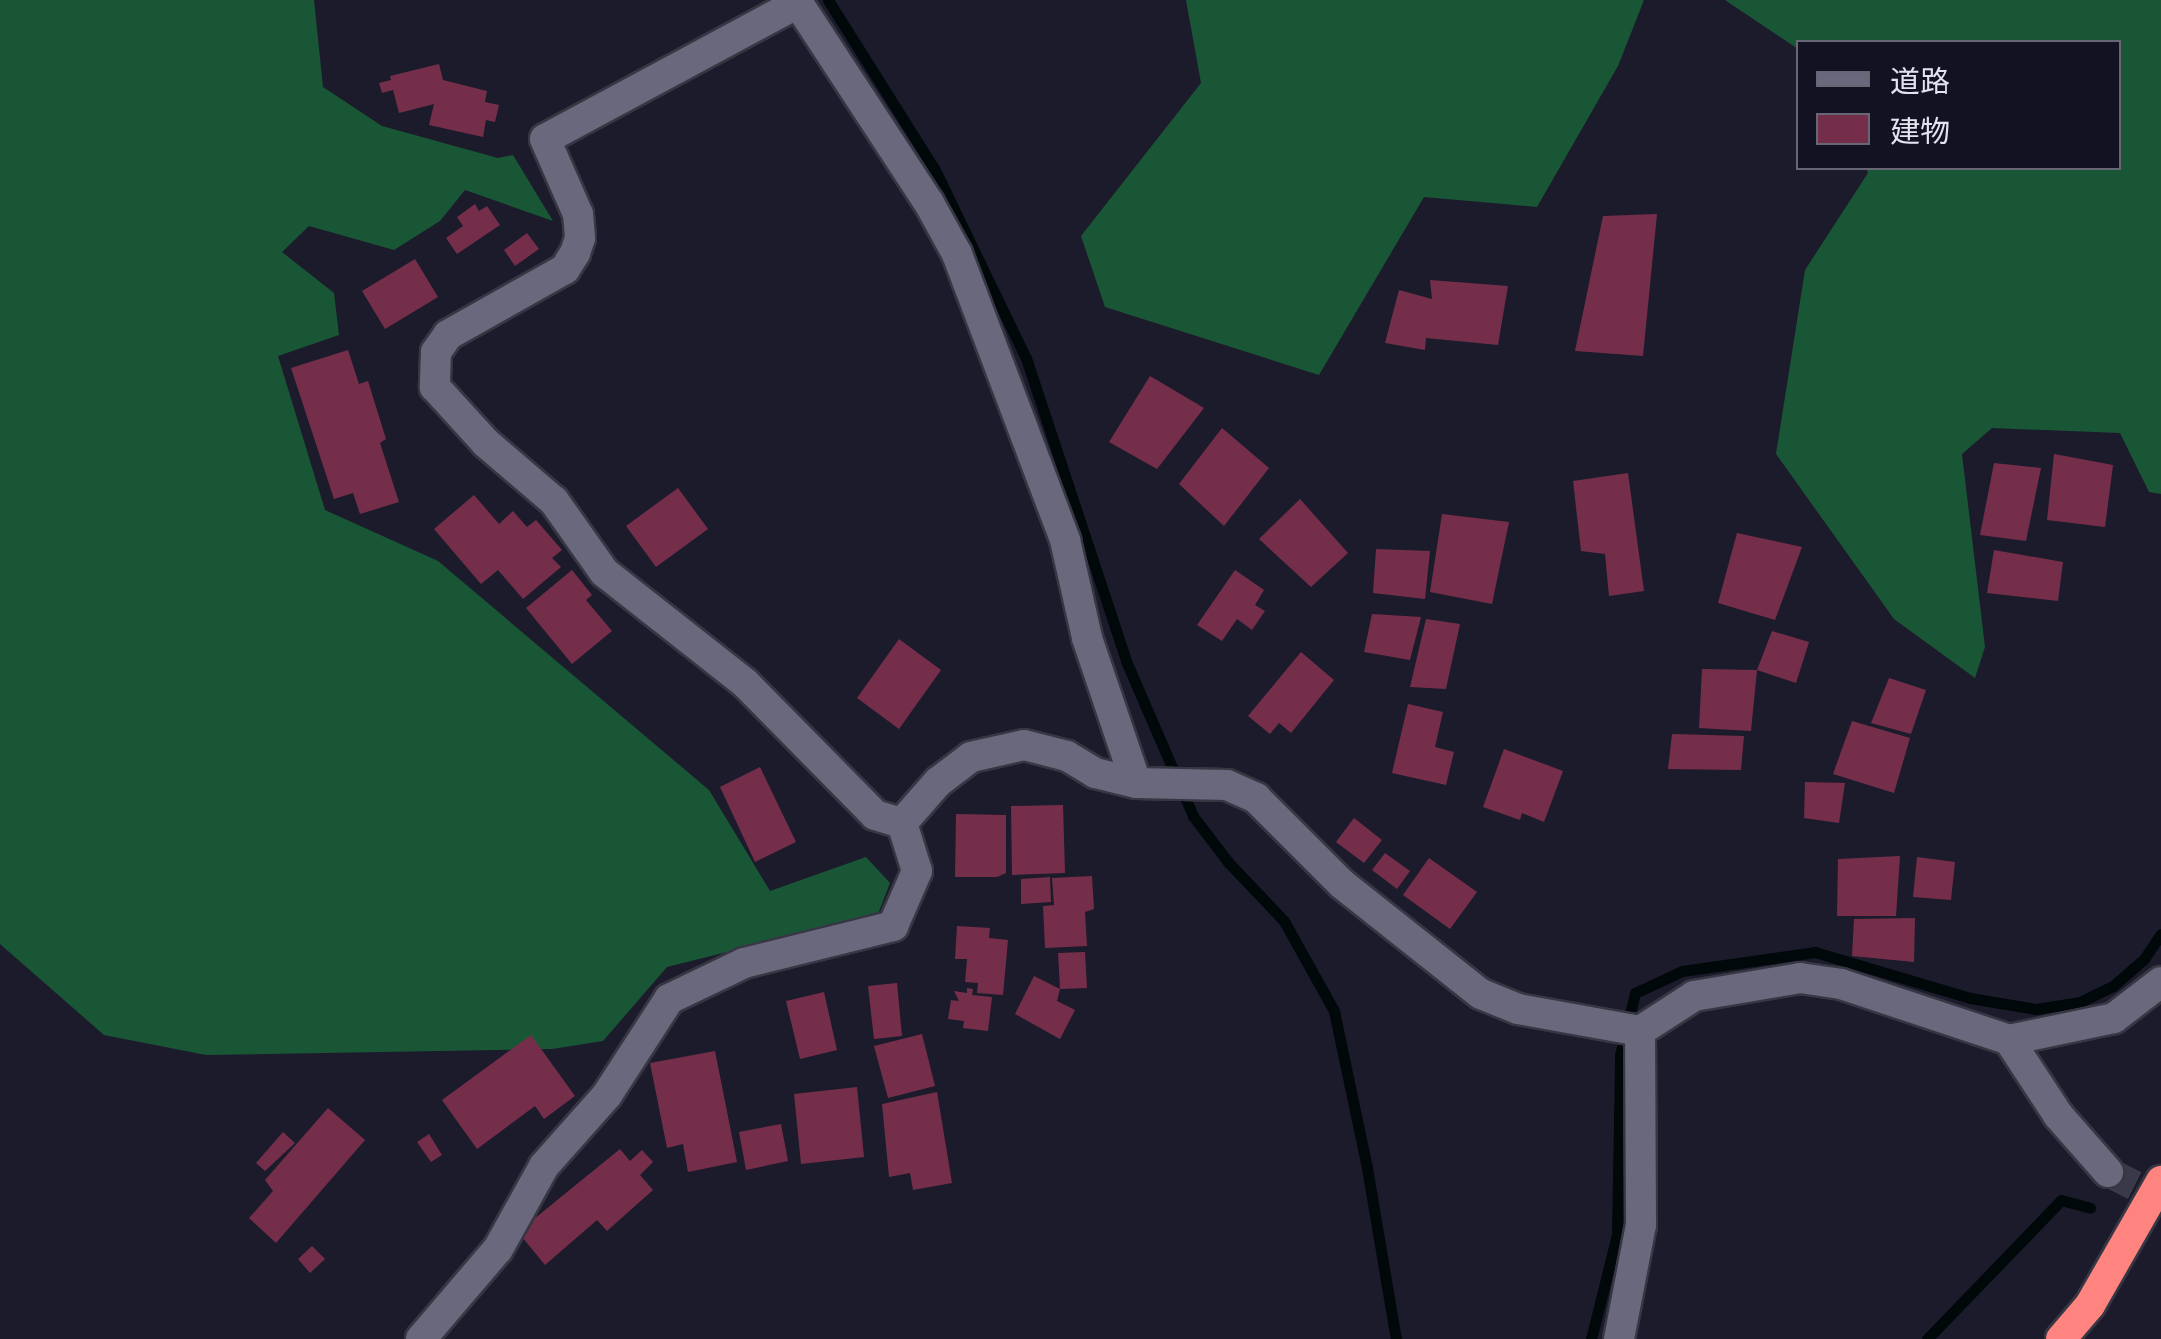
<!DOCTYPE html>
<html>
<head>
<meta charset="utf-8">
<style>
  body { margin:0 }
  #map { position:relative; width:2161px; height:1339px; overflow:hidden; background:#1c1b2c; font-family:"Golos Text","Noto Sans JP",sans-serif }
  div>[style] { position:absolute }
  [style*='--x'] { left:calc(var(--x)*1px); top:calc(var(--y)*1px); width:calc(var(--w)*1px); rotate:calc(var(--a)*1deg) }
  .forest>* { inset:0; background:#195635 }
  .stream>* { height:11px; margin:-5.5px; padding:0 5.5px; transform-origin:5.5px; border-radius:5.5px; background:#000809 }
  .building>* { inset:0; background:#752e49 }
  .street-tunnel>* { height:30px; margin-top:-15px; transform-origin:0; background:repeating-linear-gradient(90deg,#3a3949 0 30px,transparent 0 45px) }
  .roads { filter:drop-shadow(2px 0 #373744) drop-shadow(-2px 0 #373744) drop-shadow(0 2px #373744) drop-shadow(0 -2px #373744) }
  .street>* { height:30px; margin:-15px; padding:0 15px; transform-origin:15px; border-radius:15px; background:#69687d }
  .highway>* { height:30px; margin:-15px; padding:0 15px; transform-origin:15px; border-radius:15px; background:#ff837f }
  span { translate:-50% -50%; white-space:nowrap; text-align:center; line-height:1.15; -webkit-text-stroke:8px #131222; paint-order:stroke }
  .legend { position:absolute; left:1796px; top:40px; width:325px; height:130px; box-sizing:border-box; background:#131222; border:2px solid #666674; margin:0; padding:12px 18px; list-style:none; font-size:30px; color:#e3e3ef }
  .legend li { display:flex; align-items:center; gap:20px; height:50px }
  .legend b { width:50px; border:2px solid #666674 }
</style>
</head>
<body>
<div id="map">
  <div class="forest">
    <i style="clip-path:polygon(0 0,314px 0,323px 87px,382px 126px,498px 158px,513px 155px,553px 221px,465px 190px,440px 221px,394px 250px,309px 226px,282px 252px,334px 293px,339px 335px,278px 356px,325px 510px,438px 561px,709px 790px,770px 891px,866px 857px,890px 883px,878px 914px,667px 967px,603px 1041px,552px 1049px,206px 1055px,104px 1035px,0 944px)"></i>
    <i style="clip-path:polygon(1186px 0,1644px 0,1618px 66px,1537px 207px,1424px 197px,1319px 375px,1105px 307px,1081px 236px,1201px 83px)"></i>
    <i style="clip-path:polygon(1725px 0,2161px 0,2161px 494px,2149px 492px,2120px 433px,1992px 428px,1962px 454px,1985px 647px,1975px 678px,1894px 619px,1776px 454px,1805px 270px,1868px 173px,1866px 168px,2118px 168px,2118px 42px,1798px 42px,1798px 49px)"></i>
  </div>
  <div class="stream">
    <i style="--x:828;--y:0;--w:199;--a:57.8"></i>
    <i style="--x:934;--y:168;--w:211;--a:64.2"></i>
    <i style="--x:1026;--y:358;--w:319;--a:71.7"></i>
    <i style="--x:1126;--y:661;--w:169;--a:66.6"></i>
    <i style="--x:1193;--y:816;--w:58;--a:52.7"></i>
    <i style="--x:1228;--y:862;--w:81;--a:46.5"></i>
    <i style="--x:1284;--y:921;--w:103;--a:60.9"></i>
    <i style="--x:1334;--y:1011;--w:160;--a:78.1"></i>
    <i style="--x:1367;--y:1168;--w:173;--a:80.4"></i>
    <i style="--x:1591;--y:1339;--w:107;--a:-76"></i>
    <i style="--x:1617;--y:1235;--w:180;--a:-89"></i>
    <i style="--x:1620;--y:1055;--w:64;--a:-76.4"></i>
    <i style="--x:1635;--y:993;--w:52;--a:-25.1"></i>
    <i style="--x:1682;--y:971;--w:134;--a:-8.1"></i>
    <i style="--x:1815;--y:952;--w:162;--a:16.5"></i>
    <i style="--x:1970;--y:998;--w:67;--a:9.5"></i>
    <i style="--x:2036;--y:1009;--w:45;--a:-9"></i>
    <i style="--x:2080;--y:1002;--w:37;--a:-26"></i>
    <i style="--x:2113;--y:986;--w:41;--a:-41.1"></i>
    <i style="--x:2144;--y:959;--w:30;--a:-56"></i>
    <i style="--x:1927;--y:1339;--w:193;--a:-46"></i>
    <i style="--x:2061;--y:1200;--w:30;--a:15"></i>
  </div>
  <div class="building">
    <i style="clip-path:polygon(439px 64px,443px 80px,487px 91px,485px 102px,499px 105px,495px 122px,486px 120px,483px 137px,429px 125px,434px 104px,399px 113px,393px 90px,382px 93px,379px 83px,391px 80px,390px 76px)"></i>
    <i style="clip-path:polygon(475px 204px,479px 211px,487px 206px,500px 225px,457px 254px,446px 238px,463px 226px,457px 217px)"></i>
    <i style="clip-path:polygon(1657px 214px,1643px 356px,1575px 351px,1603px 216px)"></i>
    <i style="clip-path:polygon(527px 233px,539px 249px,515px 266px,504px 250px)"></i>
    <i style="clip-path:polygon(415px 259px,438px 297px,385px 329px,362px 291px)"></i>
    <i style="clip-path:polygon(1430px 280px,1508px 286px,1498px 345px,1426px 338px,1425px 350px,1385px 343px,1399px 290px,1432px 299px)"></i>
    <i style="clip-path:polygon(348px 350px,359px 384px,368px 381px,386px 439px,380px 443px,399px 502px,360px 514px,353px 493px,334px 499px,291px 368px)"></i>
    <i style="clip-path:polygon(1150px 376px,1204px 408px,1157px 469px,1109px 442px)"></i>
    <i style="clip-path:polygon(1222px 428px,1269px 468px,1224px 526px,1179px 484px)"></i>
    <i style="clip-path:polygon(2054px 454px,2113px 465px,2105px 527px,2047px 520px)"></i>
    <i style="clip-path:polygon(1994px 463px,2041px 468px,2026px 541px,1980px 535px)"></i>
    <i style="clip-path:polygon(1628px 473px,1644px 591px,1609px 596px,1605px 554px,1581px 551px,1573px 481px)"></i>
    <i style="clip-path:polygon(678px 488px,708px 529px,656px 567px,626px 526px)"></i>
    <i style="clip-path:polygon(474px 495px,499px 524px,513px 511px,527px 527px,536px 520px,562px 550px,552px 558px,561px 567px,523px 599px,498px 570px,481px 584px,434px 529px)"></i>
    <i style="clip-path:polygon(1300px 499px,1348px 553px,1311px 587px,1259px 539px)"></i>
    <i style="clip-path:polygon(1442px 514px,1509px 522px,1492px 604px,1430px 592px)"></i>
    <i style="clip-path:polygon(1737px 533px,1802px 547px,1775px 620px,1718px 603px)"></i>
    <i style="clip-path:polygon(1376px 549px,1430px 551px,1425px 599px,1373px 593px)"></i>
    <i style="clip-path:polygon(1994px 550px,2063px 562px,2058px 601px,1987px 593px)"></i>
    <i style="clip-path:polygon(572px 570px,592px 595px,586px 600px,612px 631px,572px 664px,526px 608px)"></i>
    <i style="clip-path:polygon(1235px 570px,1264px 590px,1255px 605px,1265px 611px,1252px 630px,1237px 619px,1222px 641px,1197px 625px)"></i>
    <i style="clip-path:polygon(1372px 614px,1421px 617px,1410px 660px,1364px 652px)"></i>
    <i style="clip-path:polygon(1426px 619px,1460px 624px,1446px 689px,1410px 687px)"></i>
    <i style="clip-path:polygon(1772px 631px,1809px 642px,1796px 683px,1757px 670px)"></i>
    <i style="clip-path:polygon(899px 639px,941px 670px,899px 729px,857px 698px)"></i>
    <i style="clip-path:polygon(1301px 652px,1334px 680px,1291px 733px,1279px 723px,1270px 734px,1248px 716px)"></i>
    <i style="clip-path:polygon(1702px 669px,1757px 670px,1751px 731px,1699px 728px)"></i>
    <i style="clip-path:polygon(1889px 678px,1926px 690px,1911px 734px,1871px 723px)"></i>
    <i style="clip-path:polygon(1408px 704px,1443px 712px,1435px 747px,1454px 752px,1446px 785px,1392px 773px)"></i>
    <i style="clip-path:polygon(1852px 721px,1910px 738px,1894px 793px,1833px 774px)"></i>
    <i style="clip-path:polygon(1672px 734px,1744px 736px,1741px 770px,1668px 769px)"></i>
    <i style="clip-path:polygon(1504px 749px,1563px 771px,1544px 822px,1522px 813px,1520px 820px,1483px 807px)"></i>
    <i style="clip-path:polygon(760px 767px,796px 842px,755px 862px,720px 787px)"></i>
    <i style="clip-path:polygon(1805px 782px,1845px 783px,1839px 823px,1804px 818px)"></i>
    <i style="clip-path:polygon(1063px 805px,1065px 873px,1012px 875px,1011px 806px)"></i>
    <i style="clip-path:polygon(956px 814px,1006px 815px,1006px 873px,997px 877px,955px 877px)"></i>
    <i style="clip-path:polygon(1354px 818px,1382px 840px,1364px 863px,1336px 842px)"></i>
    <i style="clip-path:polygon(1385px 853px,1410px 871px,1397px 889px,1372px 870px)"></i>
    <i style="clip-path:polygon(1900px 856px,1896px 916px,1837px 916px,1838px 859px)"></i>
    <i style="clip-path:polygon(1917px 857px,1955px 862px,1951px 900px,1913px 897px)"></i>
    <i style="clip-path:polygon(1429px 858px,1477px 892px,1450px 929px,1403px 895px)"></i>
    <i style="clip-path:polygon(1092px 876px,1094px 909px,1085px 912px,1087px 946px,1045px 948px,1043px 906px,1054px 905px,1052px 878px)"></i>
    <i style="clip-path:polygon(1050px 877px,1051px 902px,1021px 904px,1021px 879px)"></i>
    <i style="clip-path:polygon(1915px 918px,1914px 962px,1852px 956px,1854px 919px)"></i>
    <i style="clip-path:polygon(957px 926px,990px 928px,989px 938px,1008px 940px,1003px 995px,977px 993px,978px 983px,965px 982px,967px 959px,955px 959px)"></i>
    <i style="clip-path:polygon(1085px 952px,1087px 988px,1060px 989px,1057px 1001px,1075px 1010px,1060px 1039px,1015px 1014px,1034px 976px,1060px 989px,1058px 953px)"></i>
    <i style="clip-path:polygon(897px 983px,902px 1036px,874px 1039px,868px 986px)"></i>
    <i style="clip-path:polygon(967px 988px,973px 989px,972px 995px,992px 997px,988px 1031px,963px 1028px,964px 1021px,948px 1019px,951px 1000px,959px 1001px,954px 991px,967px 993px)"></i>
    <i style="clip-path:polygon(824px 992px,837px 1050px,800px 1059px,786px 1001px)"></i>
    <i style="clip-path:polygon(922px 1034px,935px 1086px,888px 1098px,874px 1046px)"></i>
    <i style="clip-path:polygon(531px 1035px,575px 1096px,544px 1119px,535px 1106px,477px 1149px,442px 1100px)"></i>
    <i style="clip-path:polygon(715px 1051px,737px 1162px,688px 1172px,683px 1144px,667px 1148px,650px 1063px)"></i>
    <i style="clip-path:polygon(857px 1087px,864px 1157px,801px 1164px,794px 1094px)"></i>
    <i style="clip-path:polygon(937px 1092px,952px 1183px,913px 1190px,910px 1173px,889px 1177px,882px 1104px)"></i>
    <i style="clip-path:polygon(328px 1108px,365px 1140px,276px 1243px,249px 1218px,273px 1191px,265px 1180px)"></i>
    <i style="clip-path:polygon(781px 1124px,788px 1161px,746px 1170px,739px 1132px)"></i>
    <i style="clip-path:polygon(283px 1132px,295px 1143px,265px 1171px,256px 1163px)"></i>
    <i style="clip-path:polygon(429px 1134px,442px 1155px,431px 1162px,417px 1142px)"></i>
    <i style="clip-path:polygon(620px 1149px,630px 1161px,642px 1150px,653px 1162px,640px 1175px,653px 1190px,607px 1231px,597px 1220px,545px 1265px,518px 1232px)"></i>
    <i style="clip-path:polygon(312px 1246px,325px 1259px,310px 1273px,298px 1259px)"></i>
  </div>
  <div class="street-tunnel">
    <i style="--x:2108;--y:1172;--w:59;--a:27"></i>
  </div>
  <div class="roads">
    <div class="street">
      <i style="--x:796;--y:0;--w:243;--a:56.8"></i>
      <i style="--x:929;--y:203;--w:58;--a:61.2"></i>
      <i style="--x:957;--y:254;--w:306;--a:69.3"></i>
      <i style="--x:1065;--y:540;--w:100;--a:77.3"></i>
      <i style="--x:1087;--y:638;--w:153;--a:71.3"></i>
      <i style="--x:798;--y:3;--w:287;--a:151.7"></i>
      <i style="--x:545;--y:139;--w:82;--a:66.3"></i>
      <i style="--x:578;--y:214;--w:24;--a:85"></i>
      <i style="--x:580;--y:238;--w:16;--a:108"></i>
      <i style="--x:575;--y:253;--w:19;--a:122"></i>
      <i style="--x:565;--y:269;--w:134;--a:150.6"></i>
      <i style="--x:448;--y:335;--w:21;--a:125"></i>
      <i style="--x:436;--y:352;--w:35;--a:92"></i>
      <i style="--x:435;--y:387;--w:76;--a:47.7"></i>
      <i style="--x:486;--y:443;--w:89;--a:40.5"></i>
      <i style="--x:554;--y:501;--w:87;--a:54.8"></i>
      <i style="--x:604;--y:572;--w:179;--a:38.2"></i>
      <i style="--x:745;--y:683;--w:185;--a:45.4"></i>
      <i style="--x:875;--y:815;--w:28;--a:17"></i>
      <i style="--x:902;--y:823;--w:55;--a:-48.7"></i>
      <i style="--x:938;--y:782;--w:41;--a:-37.1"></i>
      <i style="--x:971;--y:757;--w:54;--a:-12.8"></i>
      <i style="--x:1024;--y:745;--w:44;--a:14.3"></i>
      <i style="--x:1067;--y:756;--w:33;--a:31"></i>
      <i style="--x:1095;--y:773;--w:42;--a:13.7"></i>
      <i style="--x:1136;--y:783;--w:91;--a:1.3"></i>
      <i style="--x:1227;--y:785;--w:32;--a:24"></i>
      <i style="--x:1256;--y:798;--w:122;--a:45"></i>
      <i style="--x:1342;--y:884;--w:177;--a:38.4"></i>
      <i style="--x:1481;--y:994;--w:40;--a:22"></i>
      <i style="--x:1518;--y:1009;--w:124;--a:10.2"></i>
      <i style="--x:1640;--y:1031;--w:64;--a:-32.9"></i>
      <i style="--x:1694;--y:996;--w:108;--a:-9.6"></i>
      <i style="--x:1800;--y:978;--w:41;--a:8.3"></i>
      <i style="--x:1841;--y:984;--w:177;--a:18.4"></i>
      <i style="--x:2009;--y:1040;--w:90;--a:56.8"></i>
      <i style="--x:2058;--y:1115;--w:76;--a:48.7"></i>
      <i style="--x:2009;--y:1040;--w:107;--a:-11.8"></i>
      <i style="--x:2114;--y:1018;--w:59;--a:-37.5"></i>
      <i style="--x:421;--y:1339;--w:118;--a:-49.5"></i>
      <i style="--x:498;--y:1249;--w:95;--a:-61"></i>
      <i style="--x:544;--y:1166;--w:95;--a:-48.4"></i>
      <i style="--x:607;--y:1095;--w:114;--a:-57.1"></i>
      <i style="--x:669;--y:999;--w:83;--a:-25.6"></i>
      <i style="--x:744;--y:963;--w:154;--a:-13.9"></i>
      <i style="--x:893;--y:926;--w:60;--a:-66.4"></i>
      <i style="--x:917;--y:871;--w:50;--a:-107.4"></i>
      <i style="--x:1619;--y:1339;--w:116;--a:-79.1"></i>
      <i style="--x:1641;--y:1225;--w:194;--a:-90.3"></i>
    </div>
    <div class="highway">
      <i style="--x:2061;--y:1339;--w:45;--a:-49.5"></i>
      <i style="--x:2090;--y:1305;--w:143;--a:-60.2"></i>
    </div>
  </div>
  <ul class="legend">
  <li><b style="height:12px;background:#69687d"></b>道路</li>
  <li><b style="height:28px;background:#752e49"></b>建物</li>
  </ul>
</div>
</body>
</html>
